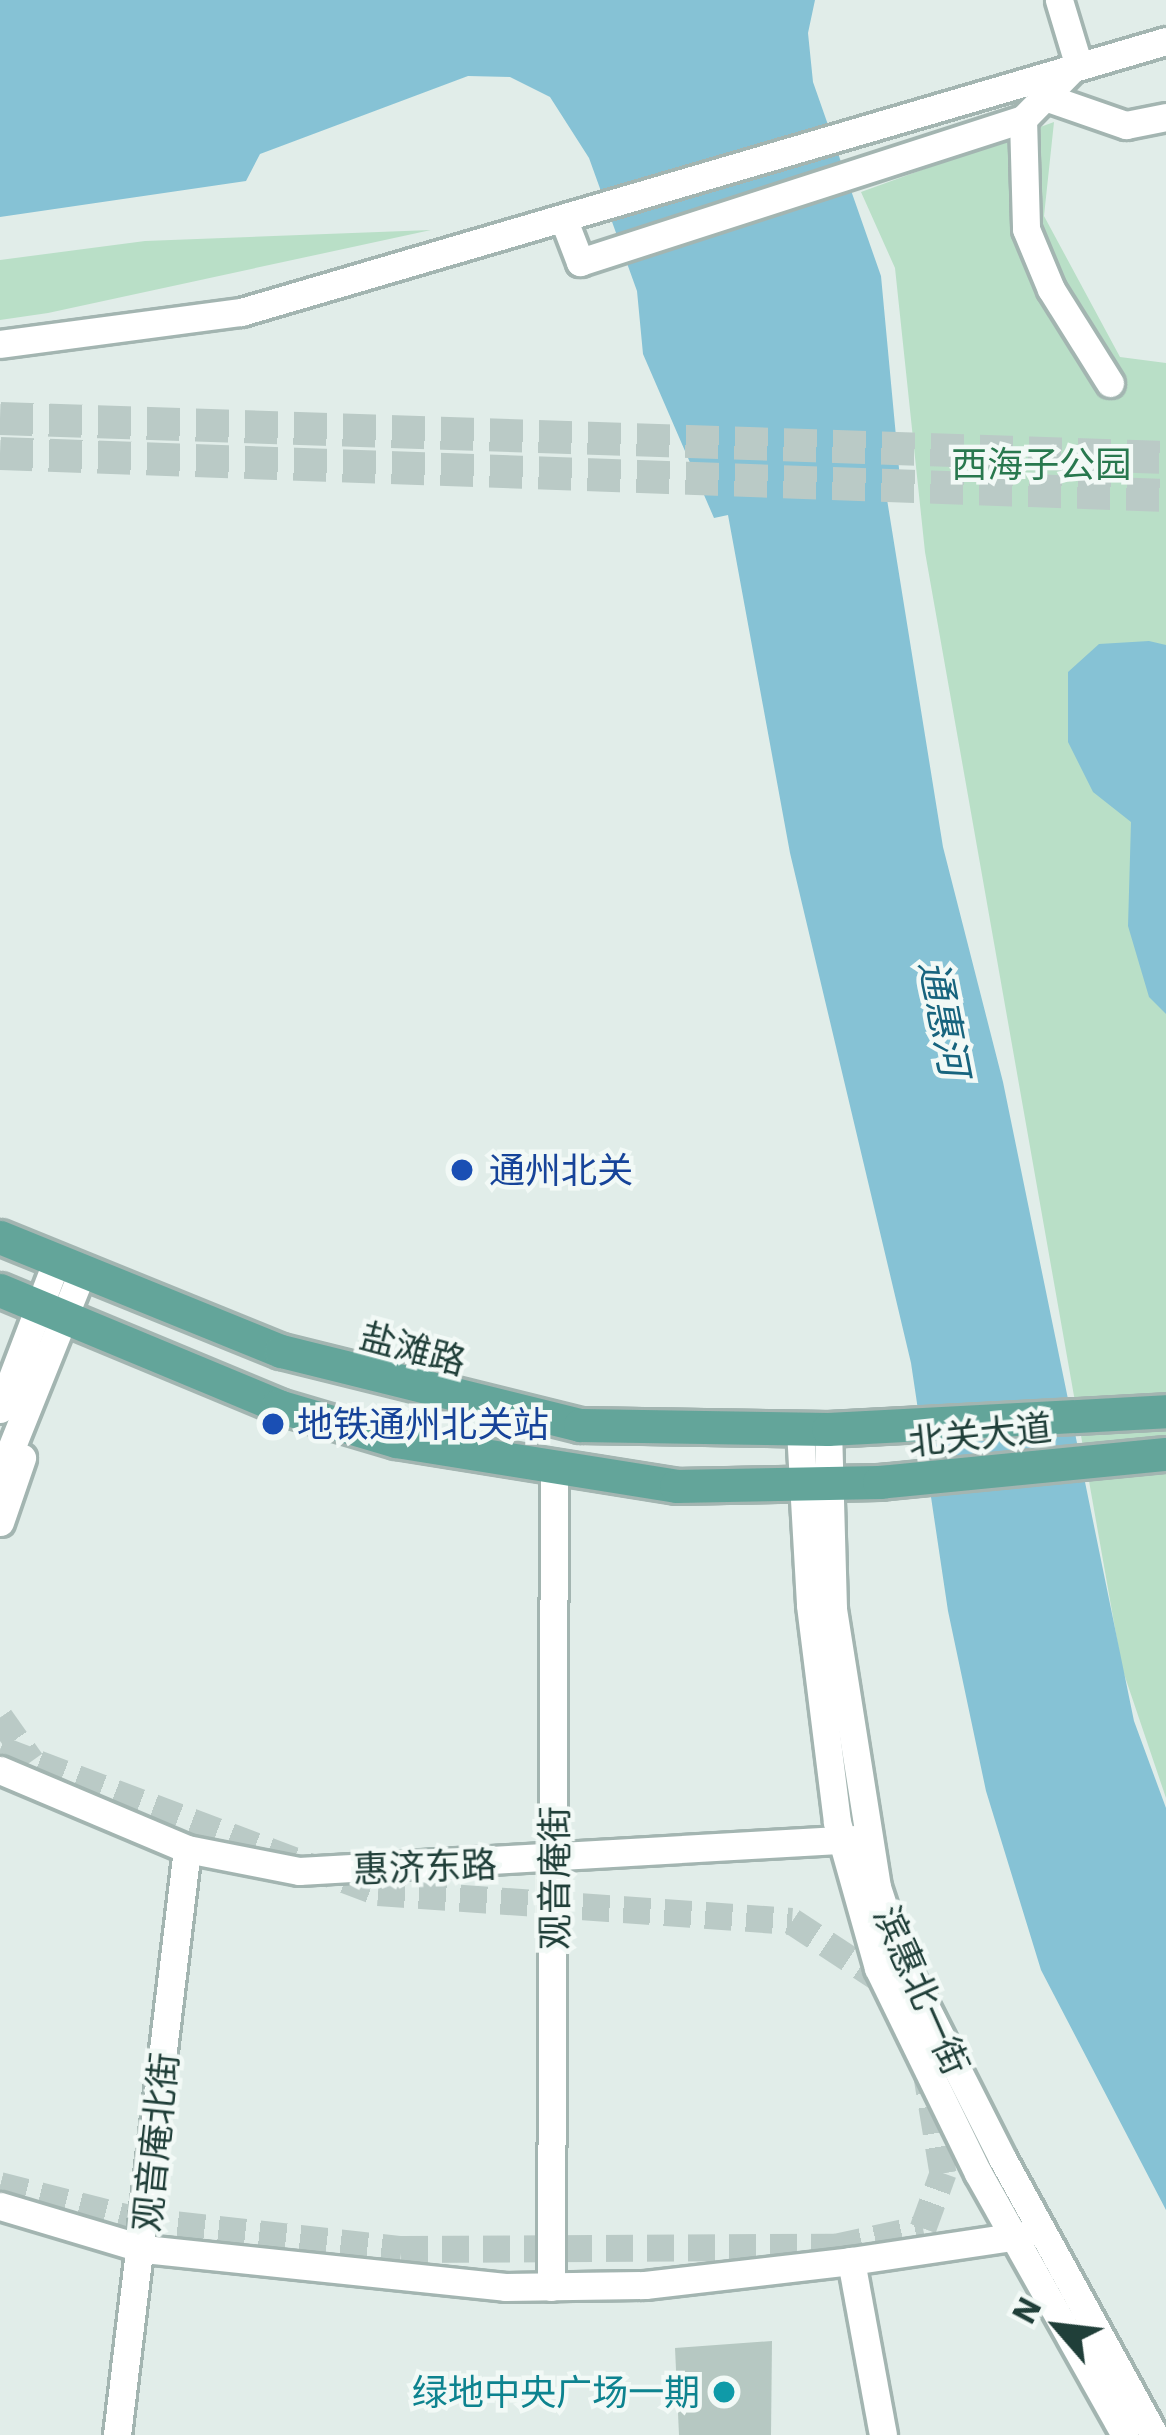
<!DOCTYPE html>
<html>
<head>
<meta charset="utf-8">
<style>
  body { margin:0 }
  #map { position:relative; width:1166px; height:2435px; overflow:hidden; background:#e1ede9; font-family:"IBM Plex Sans","Noto Sans SC",sans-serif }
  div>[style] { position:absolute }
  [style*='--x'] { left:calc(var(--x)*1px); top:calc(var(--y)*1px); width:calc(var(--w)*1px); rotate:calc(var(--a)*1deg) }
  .green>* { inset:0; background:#b9dfc7 }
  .water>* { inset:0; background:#86c2d5 }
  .building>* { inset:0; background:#b6c8c2 }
  .minor-tunnel>* { height:27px; margin-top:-13.5px; transform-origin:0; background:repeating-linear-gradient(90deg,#bacac6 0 27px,transparent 0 41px) }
  .major-tunnel>* { height:33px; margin-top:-16.5px; transform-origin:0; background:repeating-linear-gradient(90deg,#bacac6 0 33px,transparent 0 49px) }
  .roads { filter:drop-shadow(3px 0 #a3b5b1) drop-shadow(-3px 0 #a3b5b1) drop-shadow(0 3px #a3b5b1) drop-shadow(0 -3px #a3b5b1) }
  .minor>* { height:27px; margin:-13.5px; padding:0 13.5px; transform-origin:13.5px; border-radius:13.5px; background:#fff }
  .major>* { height:33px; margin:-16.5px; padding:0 16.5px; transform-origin:16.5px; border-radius:16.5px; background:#63a59a }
  .dots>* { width:33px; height:33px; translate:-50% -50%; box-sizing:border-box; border:6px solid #f2f9f6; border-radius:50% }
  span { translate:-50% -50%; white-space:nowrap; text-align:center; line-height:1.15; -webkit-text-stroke:9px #f2f9f6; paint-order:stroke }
  .park-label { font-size:36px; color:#28784e }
  .transit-label { font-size:36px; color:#164399 }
  .left { translate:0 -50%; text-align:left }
  .street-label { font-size:36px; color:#203f39 }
  .culture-label { font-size:36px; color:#0d838f }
  .right { translate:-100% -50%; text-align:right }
  .water-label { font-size:39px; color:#17647e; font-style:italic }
  .north { position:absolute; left:998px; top:2267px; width:120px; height:120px; -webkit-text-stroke:9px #f2f9f6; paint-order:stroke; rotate:298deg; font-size:33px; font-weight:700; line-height:48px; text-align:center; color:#203f39 }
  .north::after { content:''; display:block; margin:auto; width:42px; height:54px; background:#203f39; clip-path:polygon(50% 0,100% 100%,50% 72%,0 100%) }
</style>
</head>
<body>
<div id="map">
  <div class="green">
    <i style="clip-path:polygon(1054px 122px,1044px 216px,1120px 357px,1166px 363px,1166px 1798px,1122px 1668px,925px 552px,895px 268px,861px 192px)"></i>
    <i style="clip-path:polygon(431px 230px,48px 313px,0 320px,0 260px,145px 241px)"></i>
  </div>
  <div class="water">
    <i style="clip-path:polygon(0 0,815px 0,808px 33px,813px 82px,881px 276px,901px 490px,886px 493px,943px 847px,1003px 1082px,1134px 1721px,1166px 1808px,1166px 2210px,1041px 1970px,986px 1791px,948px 1611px,911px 1363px,790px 853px,728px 515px,714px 518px,643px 354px,637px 291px,589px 158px,550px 97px,510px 77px,468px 76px,260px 154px,246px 181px,0 217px)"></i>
    <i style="clip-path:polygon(1149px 641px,1166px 645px,1166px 1014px,1149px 997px,1128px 926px,1131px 822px,1093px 792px,1068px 742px,1068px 672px,1099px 644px)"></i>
  </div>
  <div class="building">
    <i style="clip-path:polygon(772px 2341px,771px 2435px,679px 2435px,675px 2348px)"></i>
  </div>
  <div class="minor-tunnel">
    <i style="--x:0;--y:1717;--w:54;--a:54.8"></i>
    <i style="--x:0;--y:1749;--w:404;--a:20.7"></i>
    <i style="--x:378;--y:1892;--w:415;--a:4"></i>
    <i style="--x:792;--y:1921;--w:118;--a:33.3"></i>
    <i style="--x:0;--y:2185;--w:141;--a:14.3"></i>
    <i style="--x:137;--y:2220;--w:266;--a:6.3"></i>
    <i style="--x:401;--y:2249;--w:434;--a:-0.3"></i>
    <i style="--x:835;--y:2247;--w:90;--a:-12.2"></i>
    <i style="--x:923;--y:2228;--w:59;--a:-70"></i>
    <i style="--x:943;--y:2173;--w:98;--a:-99.4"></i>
  </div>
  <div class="major-tunnel">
    <i style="--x:0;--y:418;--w:1167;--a:1.92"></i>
    <i style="--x:0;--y:453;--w:1167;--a:2.06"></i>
  </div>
  <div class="roads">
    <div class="minor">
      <i style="--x:1045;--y:97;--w:86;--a:19.1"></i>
      <i style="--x:1126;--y:125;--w:41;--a:-11.3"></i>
      <i style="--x:1023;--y:119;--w:110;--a:88.4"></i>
      <i style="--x:1026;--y:229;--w:65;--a:67.4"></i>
      <i style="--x:1051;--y:289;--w:111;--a:57.9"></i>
      <i style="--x:565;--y:223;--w:42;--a:69"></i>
      <i style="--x:580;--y:262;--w:466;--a:-17.9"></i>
      <i style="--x:1023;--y:119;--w:78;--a:-45.5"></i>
      <i style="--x:1078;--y:63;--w:66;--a:-106.8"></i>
      <i style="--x:0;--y:344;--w:243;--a:-7.6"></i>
      <i style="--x:241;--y:312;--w:964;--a:-16.33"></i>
      <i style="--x:0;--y:1409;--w:160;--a:-69.1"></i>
      <i style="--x:828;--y:1429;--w:180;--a:88.4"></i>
      <i style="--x:833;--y:1609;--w:281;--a:81"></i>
      <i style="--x:877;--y:1887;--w:71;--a:71.8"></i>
      <i style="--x:899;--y:1954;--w:229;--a:63.2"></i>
      <i style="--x:1002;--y:2158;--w:316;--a:61.2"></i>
      <i style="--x:800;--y:1430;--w:175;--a:86.7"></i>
      <i style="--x:810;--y:1605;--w:219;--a:82.9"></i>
      <i style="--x:837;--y:1822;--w:152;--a:74.3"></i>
      <i style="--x:878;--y:1968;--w:228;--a:64"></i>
      <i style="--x:978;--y:2173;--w:300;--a:60.7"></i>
      <i style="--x:0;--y:1476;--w:222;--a:-68.1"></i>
      <i style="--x:0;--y:1522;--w:68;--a:-71"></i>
      <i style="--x:0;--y:1770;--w:203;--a:22.9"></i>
      <i style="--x:187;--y:1849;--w:114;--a:11.1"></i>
      <i style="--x:299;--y:1871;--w:558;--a:-3.29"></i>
      <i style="--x:0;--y:2206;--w:150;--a:16.6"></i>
      <i style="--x:144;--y:2249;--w:363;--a:6"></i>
      <i style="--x:505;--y:2287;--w:140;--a:-0.8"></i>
      <i style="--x:645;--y:2285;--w:207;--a:-6.6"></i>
      <i style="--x:551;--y:2287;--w:818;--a:-89.79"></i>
      <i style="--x:117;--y:2435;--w:590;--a:-83.19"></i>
      <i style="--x:883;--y:2435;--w:177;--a:-100.4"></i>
      <i style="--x:851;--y:2261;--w:175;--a:-8.5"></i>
    </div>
    <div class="major">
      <i style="--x:0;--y:1237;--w:303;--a:22.1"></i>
      <i style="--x:281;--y:1351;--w:308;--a:13.9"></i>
      <i style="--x:580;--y:1425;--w:248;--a:0.9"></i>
      <i style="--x:828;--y:1429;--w:338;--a:-3"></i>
      <i style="--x:0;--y:1290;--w:301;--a:22.6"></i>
      <i style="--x:278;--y:1406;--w:123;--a:16.5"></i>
      <i style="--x:396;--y:1441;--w:284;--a:9.1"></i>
      <i style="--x:676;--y:1486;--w:203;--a:-1.1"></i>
      <i style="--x:879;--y:1482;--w:288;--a:-5.6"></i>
    </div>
  </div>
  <div class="dots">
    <i style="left:462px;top:1170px;background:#1a4fb4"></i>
    <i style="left:273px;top:1424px;background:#1a4fb4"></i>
    <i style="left:724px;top:2392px;background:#0f9aa8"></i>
  </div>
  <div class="park-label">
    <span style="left:1041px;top:464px">西海子公园</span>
  </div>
  <div class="transit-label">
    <span class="left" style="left:489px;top:1170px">通州北关</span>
    <span class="left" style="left:297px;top:1424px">地铁通州北关站</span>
  </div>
  <div class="street-label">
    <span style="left:413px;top:1348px;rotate:15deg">盐滩路</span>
    <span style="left:980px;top:1434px;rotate:-6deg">北关大道</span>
    <span style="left:425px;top:1866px;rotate:-2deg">惠济东路</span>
    <span style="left:554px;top:1878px;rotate:-90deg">观音庵街</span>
    <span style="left:922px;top:1990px;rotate:66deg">滨惠北一街</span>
    <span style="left:155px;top:2142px;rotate:-84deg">观音庵北街</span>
  </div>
  <div class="culture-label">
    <span class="right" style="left:700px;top:2392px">绿地中央广场一期</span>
  </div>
  <div class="water-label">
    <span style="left:944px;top:1018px;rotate:79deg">通惠河</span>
  </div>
  <div class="north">N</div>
</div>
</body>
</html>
